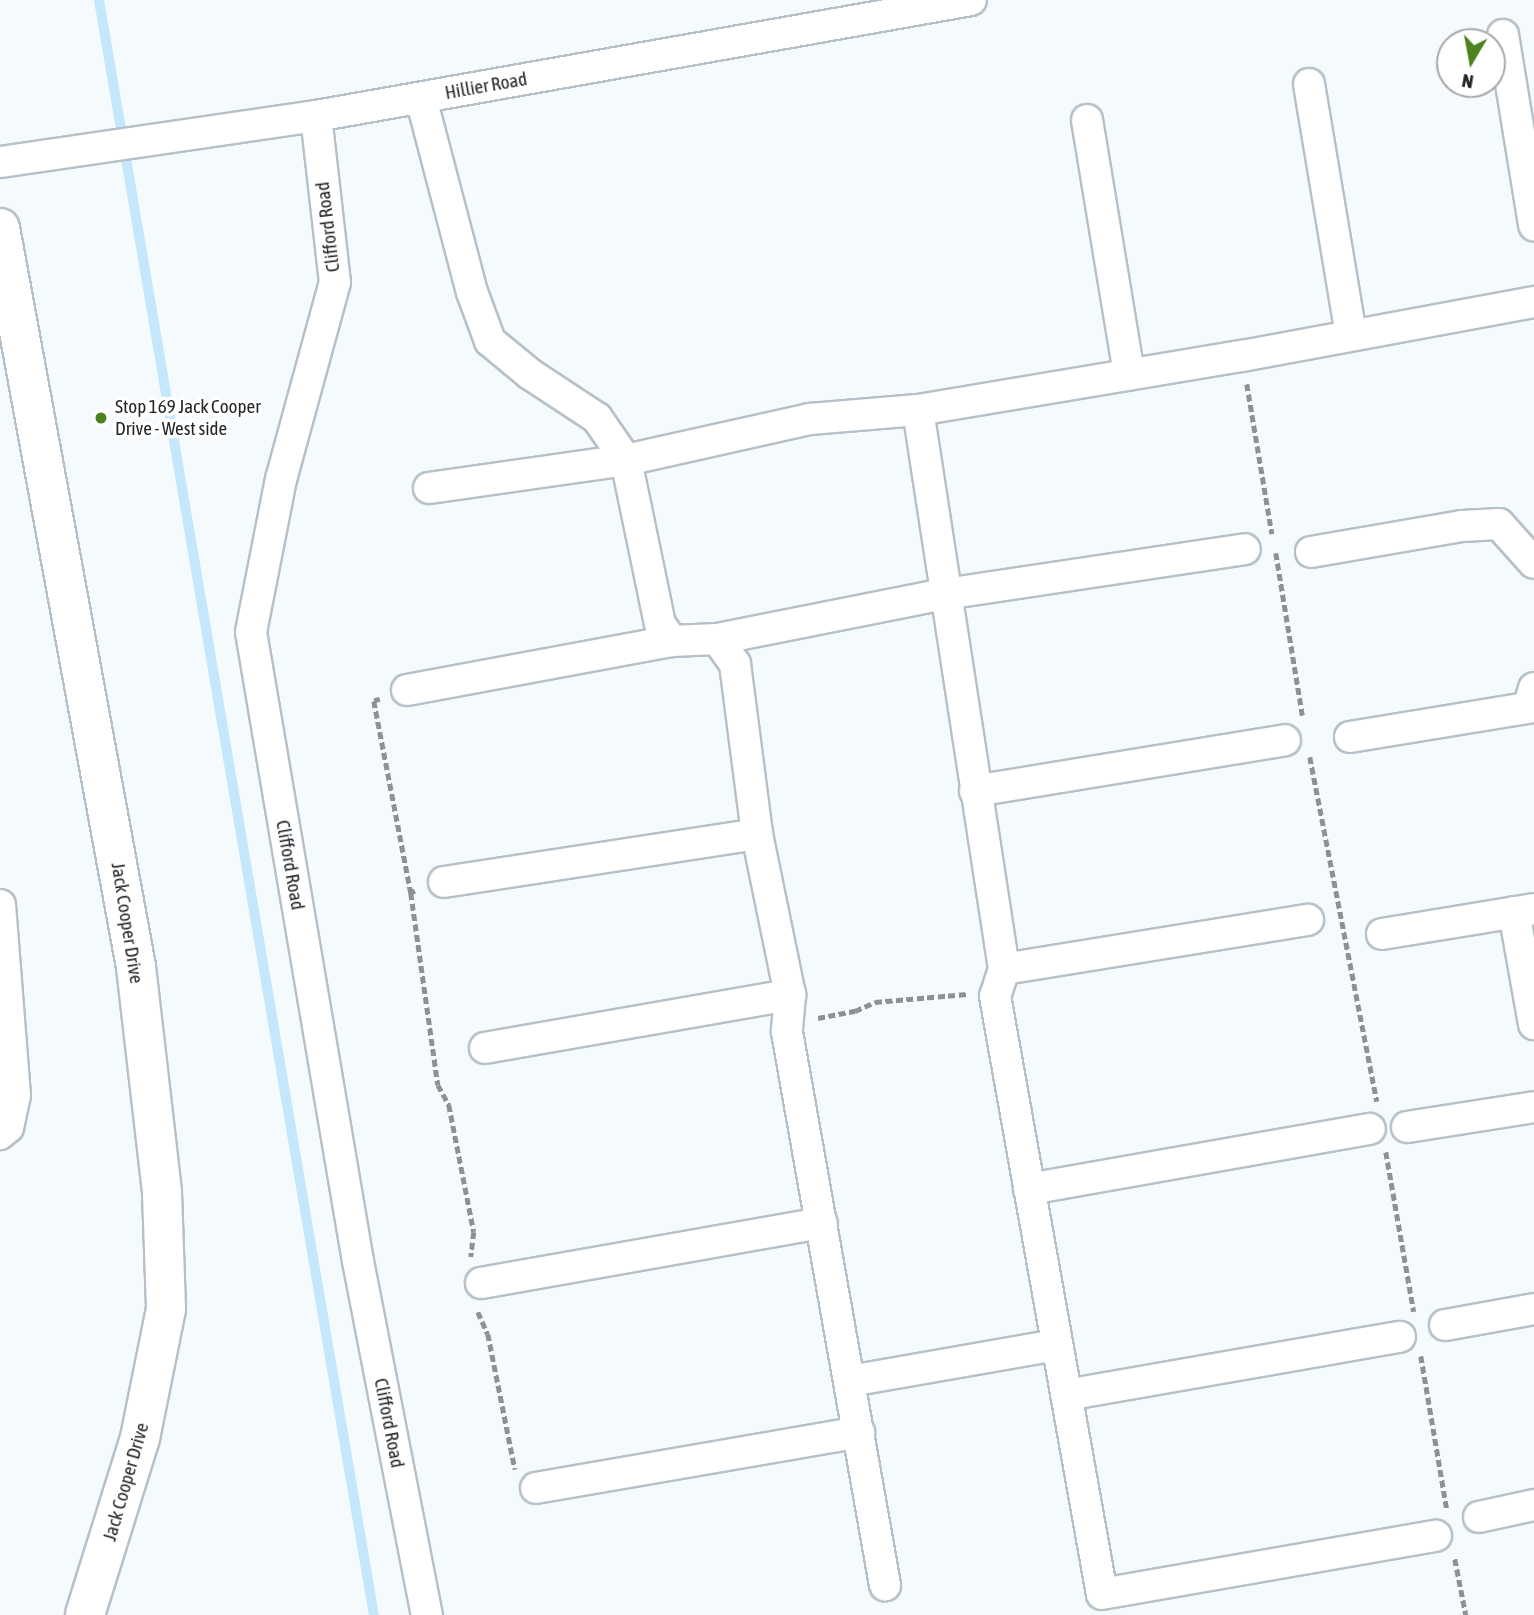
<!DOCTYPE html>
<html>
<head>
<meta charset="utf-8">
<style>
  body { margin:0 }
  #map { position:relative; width:1534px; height:1615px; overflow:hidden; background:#f5fafd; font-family:"Asap Condensed",sans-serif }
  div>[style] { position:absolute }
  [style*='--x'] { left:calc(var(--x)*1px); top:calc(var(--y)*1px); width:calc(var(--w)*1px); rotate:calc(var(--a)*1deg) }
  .stream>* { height:10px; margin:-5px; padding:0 5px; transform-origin:5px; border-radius:5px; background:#c4e7fc }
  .path>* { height:4.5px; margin-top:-2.25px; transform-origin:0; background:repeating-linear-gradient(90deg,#8d9194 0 7px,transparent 0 10.5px) }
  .roads { filter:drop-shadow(2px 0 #b6c0c8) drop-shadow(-2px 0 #b6c0c8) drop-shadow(0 2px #b6c0c8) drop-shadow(0 -2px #b6c0c8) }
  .minor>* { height:30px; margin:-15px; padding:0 15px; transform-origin:15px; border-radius:15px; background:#fff }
  .major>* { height:38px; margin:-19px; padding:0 19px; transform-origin:19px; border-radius:19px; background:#fff }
  .dots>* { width:19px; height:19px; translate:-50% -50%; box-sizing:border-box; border:4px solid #fff; border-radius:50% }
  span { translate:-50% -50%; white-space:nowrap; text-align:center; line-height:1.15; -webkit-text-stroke:7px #fff; paint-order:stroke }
  .street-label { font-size:19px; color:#222629 }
  .poi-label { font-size:19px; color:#222629 }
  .left { translate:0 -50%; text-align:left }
  .north { position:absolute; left:1436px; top:28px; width:70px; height:70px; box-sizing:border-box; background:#fff; border:2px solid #a7a8a9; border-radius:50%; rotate:190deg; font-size:19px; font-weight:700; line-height:28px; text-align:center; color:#222629 }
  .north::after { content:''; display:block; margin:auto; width:24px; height:32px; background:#4b841e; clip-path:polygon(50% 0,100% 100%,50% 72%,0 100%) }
</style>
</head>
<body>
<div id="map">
  <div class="stream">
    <i style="--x:99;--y:0;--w:1638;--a:80.34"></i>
  </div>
  <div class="path">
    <i style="--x:1247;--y:384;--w:152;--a:80.5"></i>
    <i style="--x:1276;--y:553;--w:166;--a:80.7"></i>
    <i style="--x:380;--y:699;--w:6;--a:162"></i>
    <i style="--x:374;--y:701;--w:196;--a:79.1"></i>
    <i style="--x:1310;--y:757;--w:351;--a:79"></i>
    <i style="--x:415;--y:891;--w:4;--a:153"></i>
    <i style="--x:411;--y:893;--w:194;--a:82"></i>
    <i style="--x:438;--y:1085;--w:23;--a:61"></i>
    <i style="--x:449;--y:1105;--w:129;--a:78.9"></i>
    <i style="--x:474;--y:1232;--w:25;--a:97"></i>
    <i style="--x:818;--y:1018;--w:38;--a:-11"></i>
    <i style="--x:855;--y:1011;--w:22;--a:-24"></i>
    <i style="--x:875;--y:1002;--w:92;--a:-5"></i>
    <i style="--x:1386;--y:1152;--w:162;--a:80.1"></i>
    <i style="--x:478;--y:1312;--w:24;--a:66"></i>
    <i style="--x:488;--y:1334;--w:138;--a:78.7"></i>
    <i style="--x:1421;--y:1356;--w:155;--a:80.4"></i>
    <i style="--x:1455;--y:1559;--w:57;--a:78.9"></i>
  </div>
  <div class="roads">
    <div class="minor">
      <i style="--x:1503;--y:35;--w:193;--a:80.7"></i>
      <i style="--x:1309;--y:84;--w:254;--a:80.5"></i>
      <i style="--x:421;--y:98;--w:201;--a:75.3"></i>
      <i style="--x:472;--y:292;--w:52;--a:69.8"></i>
      <i style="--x:490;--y:341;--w:52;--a:39.5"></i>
      <i style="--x:530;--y:374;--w:80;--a:33.3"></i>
      <i style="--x:597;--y:418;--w:51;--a:55.4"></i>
      <i style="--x:626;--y:460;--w:167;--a:78.3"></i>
      <i style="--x:660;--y:624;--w:21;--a:55"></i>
      <i style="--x:672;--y:641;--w:45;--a:-2.5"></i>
      <i style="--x:717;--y:639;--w:31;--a:54"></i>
      <i style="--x:735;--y:664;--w:171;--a:82.6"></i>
      <i style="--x:757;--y:834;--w:164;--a:78.4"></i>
      <i style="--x:790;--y:995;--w:37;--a:95"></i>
      <i style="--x:787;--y:1032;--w:562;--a:79.95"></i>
      <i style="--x:316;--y:116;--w:167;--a:83.5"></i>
      <i style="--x:335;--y:282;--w:204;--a:105.3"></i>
      <i style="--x:281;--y:479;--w:156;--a:101.1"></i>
      <i style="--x:251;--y:632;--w:638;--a:80.35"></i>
      <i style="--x:358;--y:1261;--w:361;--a:79"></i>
      <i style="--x:1087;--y:120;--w:258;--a:80.6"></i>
      <i style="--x:0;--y:162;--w:319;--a:-8.3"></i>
      <i style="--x:316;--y:116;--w:665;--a:-10.04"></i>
      <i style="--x:918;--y:410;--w:566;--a:81.25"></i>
      <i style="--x:1004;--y:969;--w:28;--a:108"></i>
      <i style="--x:995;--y:996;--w:607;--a:79.86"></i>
      <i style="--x:1102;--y:1594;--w:339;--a:-9.9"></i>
      <i style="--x:429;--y:488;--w:199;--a:-8.1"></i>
      <i style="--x:626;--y:460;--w:189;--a:-12.6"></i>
      <i style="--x:810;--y:419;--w:108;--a:-4.8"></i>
      <i style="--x:918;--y:410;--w:328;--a:-9.5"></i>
      <i style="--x:1242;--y:356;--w:297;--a:-10.5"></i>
      <i style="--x:1311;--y:552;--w:153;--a:-9.8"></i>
      <i style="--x:1462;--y:526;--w:37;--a:-3"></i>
      <i style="--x:1499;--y:524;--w:52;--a:48.1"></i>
      <i style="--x:717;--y:639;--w:232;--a:-11.2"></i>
      <i style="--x:945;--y:594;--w:303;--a:-8.5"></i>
      <i style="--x:407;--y:690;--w:269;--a:-10.5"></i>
      <i style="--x:1350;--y:737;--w:180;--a:-9.3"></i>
      <i style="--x:1528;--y:708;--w:21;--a:-73"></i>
      <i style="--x:975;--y:791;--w:314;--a:-9.3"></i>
      <i style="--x:444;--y:882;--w:317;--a:-8.7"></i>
      <i style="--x:0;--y:905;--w:191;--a:85.5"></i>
      <i style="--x:15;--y:1095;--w:33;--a:102"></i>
      <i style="--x:8;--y:1127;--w:11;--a:139"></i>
      <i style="--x:1514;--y:912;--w:114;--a:79.9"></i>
      <i style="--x:1382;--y:934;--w:154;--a:-9.3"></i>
      <i style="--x:1004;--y:969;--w:308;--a:-9.2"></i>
      <i style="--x:485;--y:1048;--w:310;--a:-9.9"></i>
      <i style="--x:1407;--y:1127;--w:129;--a:-8.9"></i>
      <i style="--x:1029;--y:1189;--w:346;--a:-10"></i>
      <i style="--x:481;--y:1283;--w:346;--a:-10"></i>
      <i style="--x:1445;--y:1325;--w:90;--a:-10.2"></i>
      <i style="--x:850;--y:1381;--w:210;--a:-9.9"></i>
      <i style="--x:1066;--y:1395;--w:339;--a:-9.9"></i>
      <i style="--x:536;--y:1488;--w:328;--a:-9.8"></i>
      <i style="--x:1479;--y:1517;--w:56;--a:-12.3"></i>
    </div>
    <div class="major">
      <i style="--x:0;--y:228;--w:751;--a:79.57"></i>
      <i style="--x:136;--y:967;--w:227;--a:83.4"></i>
      <i style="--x:162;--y:1193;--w:116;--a:88"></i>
      <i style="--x:166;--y:1309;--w:132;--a:101.4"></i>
      <i style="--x:140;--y:1438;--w:185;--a:107.3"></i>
    </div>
  </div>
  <div class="dots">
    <i style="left:101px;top:418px;background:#4b841e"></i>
  </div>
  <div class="street-label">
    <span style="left:486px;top:86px;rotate:-10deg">Hillier Road</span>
    <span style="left:328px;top:227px;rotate:-97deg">Clifford Road</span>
    <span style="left:290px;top:865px;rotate:80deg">Clifford Road</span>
    <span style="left:127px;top:923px;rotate:81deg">Jack Cooper Drive</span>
    <span style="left:389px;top:1423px;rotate:79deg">Clifford Road</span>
    <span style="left:126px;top:1482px;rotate:-74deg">Jack Cooper Drive</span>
  </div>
  <div class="poi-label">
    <span class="left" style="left:115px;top:418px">Stop 169 Jack Cooper<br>Drive - West side</span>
  </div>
  <div class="north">N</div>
</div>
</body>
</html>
